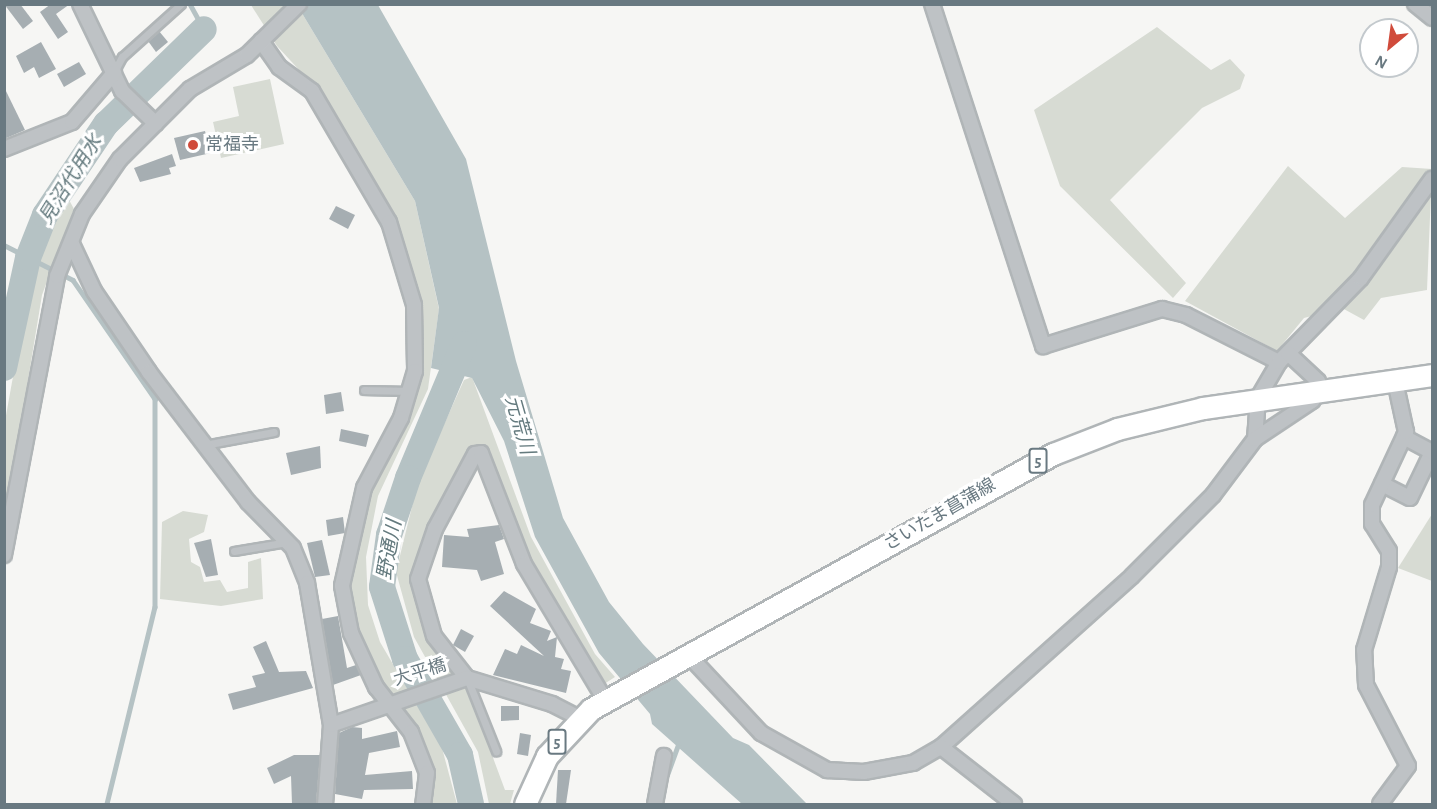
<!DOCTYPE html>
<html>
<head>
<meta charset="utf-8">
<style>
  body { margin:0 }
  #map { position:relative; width:1437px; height:809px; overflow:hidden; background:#f6f6f4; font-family:"Alegreya Sans","Noto Sans JP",sans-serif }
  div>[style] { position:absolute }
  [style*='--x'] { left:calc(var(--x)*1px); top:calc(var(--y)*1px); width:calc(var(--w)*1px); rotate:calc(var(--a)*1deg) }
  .green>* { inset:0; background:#d7dbd3 }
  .water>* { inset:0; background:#b5c2c4 }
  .stream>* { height:4.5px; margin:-2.25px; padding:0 2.25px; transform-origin:2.25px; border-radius:2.25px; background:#b5c2c4 }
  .river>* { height:26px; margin:-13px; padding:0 13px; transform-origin:13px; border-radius:13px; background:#b5c2c4 }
  .building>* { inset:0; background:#a6aeb2 }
  .roads { filter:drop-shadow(2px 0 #b0b5b7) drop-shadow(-2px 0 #b0b5b7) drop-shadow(0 2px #b0b5b7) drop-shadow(0 -2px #b0b5b7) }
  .lane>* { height:7px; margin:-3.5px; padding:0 3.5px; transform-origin:3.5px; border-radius:3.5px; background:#bec2c5 }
  .street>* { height:14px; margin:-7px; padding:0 7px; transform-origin:7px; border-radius:7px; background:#bec2c5 }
  .primary>* { height:21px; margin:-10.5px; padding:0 10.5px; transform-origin:10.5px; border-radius:10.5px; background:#fff }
  .dots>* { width:16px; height:16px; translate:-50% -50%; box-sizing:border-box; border:3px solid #fff; border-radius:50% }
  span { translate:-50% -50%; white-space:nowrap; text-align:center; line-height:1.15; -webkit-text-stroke:6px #fff; paint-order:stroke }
  .shield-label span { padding:2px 4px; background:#fff; border:2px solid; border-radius:4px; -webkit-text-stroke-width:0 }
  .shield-label { font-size:16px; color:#697981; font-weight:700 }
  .poi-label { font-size:18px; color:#697981 }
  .left { translate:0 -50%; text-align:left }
  .street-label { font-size:18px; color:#697981 }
  .water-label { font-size:20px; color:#647a7e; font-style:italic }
  .frame { position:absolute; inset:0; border:6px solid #697981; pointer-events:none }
  .north { position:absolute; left:1359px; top:18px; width:60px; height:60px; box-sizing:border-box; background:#fff; border:2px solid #c3c9cd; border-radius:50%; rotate:209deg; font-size:16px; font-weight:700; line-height:24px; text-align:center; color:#697981 }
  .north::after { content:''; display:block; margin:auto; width:21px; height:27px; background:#d04b3b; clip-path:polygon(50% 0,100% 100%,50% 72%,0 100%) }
</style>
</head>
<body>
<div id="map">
  <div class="green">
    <i style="clip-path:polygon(251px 5px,297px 5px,415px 201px,439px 309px,428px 389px,378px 496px,366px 557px,368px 605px,380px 642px,442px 748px,457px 804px,428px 804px,431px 768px,384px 696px,350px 618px,348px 573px,368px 489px,419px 376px,393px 224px,314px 86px,277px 46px)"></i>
    <i style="clip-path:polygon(1157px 27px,1211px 70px,1230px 59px,1245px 75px,1240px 89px,1202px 108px,1110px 200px,1186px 283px,1173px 298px,1060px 186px,1034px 110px)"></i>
    <i style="clip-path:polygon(270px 79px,284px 144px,221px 158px,213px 122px,239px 116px,233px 87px)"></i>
    <i style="clip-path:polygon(130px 110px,134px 114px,105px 143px,68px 198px,74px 209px,42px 295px,5px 520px,5px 421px,32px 271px,82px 165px)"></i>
    <i style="clip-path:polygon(1288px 166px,1345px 218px,1402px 167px,1432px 169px,1427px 290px,1381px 298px,1364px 320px,1342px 308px,1304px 318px,1277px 351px,1185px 301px)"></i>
    <i style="clip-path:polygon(472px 377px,531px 537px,595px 654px,615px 677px,601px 686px,520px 548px,489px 453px,480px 449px,415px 574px,416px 601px,436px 650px,466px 685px,505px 790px,514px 790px,510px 804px,489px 804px,478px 752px,414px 637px,396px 572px,418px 482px,464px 380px)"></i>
    <i style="clip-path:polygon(183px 511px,208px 515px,204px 532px,189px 539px,191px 562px,200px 567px,204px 582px,220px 580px,227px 592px,248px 588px,248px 562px,261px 558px,263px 599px,221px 606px,160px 599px,162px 522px)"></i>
    <i style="clip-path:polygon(1432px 514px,1432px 581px,1398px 568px)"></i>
  </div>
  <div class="water">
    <i style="clip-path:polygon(297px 5px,378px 5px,466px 159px,516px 361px,563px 518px,609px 602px,643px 644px,733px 738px,749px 745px,807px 804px,742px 804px,652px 724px,650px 714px,599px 653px,535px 537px,504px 441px,472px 378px,431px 368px,439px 308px,415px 201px)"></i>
  </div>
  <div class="stream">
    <i style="--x:190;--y:4;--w:29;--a:61"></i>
    <i style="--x:4;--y:245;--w:77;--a:26.9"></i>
    <i style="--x:73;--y:280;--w:145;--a:55.4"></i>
    <i style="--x:155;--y:399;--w:208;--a:90"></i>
    <i style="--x:155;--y:607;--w:203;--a:103.7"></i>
    <i style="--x:667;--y:775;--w:33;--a:-70"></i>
  </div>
  <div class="river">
    <i style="--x:464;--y:344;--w:145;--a:112.7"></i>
    <i style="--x:408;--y:478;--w:60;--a:108.4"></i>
    <i style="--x:389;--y:535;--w:52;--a:97.7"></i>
    <i style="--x:382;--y:587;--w:76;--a:72.3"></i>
    <i style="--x:405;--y:659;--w:111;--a:60.2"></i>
    <i style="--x:460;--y:755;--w:50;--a:77.3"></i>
    <i style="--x:4;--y:368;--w:113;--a:-77.7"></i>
    <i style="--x:28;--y:258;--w:46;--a:-68.4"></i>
    <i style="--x:45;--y:215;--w:110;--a:-56.2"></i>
    <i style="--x:106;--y:124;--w:136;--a:-44.1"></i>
  </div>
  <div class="building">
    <i style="clip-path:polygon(4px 4px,20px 4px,33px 21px,23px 29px)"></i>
    <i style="clip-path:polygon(51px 4px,70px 4px,56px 14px,68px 32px,58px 39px,40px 12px)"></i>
    <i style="clip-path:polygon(159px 31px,168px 42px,156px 52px,148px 41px)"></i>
    <i style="clip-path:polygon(41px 42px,56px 69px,39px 78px,34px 67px,24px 73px,16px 56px)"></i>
    <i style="clip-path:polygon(79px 62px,86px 74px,64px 87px,57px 74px)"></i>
    <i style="clip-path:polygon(4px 87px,25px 130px,4px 139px)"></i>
    <i style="clip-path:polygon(205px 131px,211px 153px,180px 160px,174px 138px)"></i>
    <i style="clip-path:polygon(172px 154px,176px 166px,169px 168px,171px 174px,140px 182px,134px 168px)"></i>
    <i style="clip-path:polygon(336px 206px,355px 215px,348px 229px,329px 219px)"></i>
    <i style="clip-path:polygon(341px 392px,344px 411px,326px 414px,324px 395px)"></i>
    <i style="clip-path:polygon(341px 429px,369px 435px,366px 447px,339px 441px)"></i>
    <i style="clip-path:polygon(320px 446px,321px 468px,291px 475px,286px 453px)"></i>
    <i style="clip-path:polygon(343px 517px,345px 533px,328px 536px,326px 520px)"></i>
    <i style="clip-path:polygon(499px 525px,504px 539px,495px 542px,504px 574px,481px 581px,477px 570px,442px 567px,444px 535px,469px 537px,467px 529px)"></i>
    <i style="clip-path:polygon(211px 539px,218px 575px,206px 577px,194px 543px)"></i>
    <i style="clip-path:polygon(322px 540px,330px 575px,315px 577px,307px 543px)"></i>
    <i style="clip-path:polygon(504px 591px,536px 609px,530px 623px,551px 631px,547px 641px,557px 637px,555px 657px,564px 659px,561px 669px,571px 671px,566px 693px,493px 675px,505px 649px,517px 654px,521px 645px,544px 656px,490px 606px)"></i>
    <i style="clip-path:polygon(338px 616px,347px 668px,356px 665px,361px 675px,333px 685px,322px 619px)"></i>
    <i style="clip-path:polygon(461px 629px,474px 636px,465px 652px,453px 645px)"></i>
    <i style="clip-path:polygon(266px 641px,279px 672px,306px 671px,313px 688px,233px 710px,228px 694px,256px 687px,252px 676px,265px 673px,253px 647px)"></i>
    <i style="clip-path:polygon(501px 706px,519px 706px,519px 720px,501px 721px)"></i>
    <i style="clip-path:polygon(352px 727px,362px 728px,362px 739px,397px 731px,400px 747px,369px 753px,365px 775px,412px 771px,413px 789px,364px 790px,362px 799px,335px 794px,339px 733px)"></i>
    <i style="clip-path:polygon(520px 733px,531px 735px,528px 756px,517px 754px)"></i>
    <i style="clip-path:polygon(294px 755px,320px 755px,316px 804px,292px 804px,291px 776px,274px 784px,267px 768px)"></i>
    <i style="clip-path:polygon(558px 770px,571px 770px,566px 804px,556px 804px)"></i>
  </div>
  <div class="roads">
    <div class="lane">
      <i style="--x:115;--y:70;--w:15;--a:-62"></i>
      <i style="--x:122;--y:57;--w:79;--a:-41.9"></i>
      <i style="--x:364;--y:390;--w:45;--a:1.3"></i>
      <i style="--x:204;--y:445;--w:71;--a:-10.5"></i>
      <i style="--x:234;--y:551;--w:55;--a:-9.5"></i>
      <i style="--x:467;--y:678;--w:79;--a:68.3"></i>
    </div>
    <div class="street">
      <i style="--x:80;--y:4;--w:97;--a:64.2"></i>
      <i style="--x:122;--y:91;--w:47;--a:44.1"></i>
      <i style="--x:932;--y:4;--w:360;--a:72"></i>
      <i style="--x:1043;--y:346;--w:125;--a:-17.3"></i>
      <i style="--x:1162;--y:309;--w:25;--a:14"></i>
      <i style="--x:1186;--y:315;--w:104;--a:26.8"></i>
      <i style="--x:1415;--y:4;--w:22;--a:39"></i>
      <i style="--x:261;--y:41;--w:32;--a:55"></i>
      <i style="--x:279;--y:67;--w:41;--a:36"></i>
      <i style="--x:312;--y:91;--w:152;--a:59.6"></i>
      <i style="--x:389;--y:222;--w:87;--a:73.2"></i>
      <i style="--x:414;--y:305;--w:66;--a:89.1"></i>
      <i style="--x:415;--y:371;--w:49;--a:106.6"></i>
      <i style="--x:401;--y:418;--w:79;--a:117.9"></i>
      <i style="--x:364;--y:488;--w:100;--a:102.7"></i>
      <i style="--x:342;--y:586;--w:48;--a:79.2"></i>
      <i style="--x:351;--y:633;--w:60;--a:65.2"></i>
      <i style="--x:376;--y:687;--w:57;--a:52.1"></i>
      <i style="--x:411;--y:732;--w:44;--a:68.7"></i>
      <i style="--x:427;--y:773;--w:31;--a:97"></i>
      <i style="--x:4;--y:149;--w:73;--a:-21.7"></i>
      <i style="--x:72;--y:122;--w:65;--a:-49.4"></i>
      <i style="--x:72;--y:244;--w:52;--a:64.9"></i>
      <i style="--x:94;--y:291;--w:98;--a:55.8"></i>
      <i style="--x:149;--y:372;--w:163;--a:52.7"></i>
      <i style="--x:248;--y:502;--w:64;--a:45.6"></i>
      <i style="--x:293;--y:548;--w:38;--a:68"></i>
      <i style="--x:307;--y:583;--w:144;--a:80.4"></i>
      <i style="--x:331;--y:725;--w:79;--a:94.3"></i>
      <i style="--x:1255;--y:439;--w:41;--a:-85.8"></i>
      <i style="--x:1258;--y:398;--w:42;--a:-59.7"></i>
      <i style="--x:1279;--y:362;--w:117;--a:-45.7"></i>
      <i style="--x:1361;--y:278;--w:122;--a:-54.4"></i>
      <i style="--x:1382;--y:484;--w:31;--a:27"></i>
      <i style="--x:1410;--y:498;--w:51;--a:-64.4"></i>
      <i style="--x:1432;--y:452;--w:32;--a:-152"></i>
      <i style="--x:4;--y:555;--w:284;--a:-79.2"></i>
      <i style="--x:57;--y:276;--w:67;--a:-68"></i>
      <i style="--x:82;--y:214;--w:67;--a:-55.4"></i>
      <i style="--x:120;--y:159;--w:99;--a:-45"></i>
      <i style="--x:190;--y:89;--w:66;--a:-30.8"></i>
      <i style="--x:247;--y:55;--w:73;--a:-44.4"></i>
      <i style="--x:691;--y:658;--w:103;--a:47"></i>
      <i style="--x:761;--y:733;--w:76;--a:29.3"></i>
      <i style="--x:827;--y:770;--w:37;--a:3"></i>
      <i style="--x:864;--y:772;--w:50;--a:-10.4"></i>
      <i style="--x:913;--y:763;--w:32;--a:-30"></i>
      <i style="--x:941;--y:747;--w:256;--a:-41.8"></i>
      <i style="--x:1132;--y:576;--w:115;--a:-45"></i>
      <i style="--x:1213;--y:495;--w:70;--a:-53.1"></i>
      <i style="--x:1255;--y:439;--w:69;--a:-33.7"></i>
      <i style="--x:1312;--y:401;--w:14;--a:-54"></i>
      <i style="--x:1320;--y:390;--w:9;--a:-103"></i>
      <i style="--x:1318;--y:381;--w:41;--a:-137"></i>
      <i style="--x:467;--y:678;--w:53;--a:-128.2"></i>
      <i style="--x:434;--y:636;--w:59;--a:-105.7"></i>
      <i style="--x:418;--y:579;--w:53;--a:-71.2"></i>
      <i style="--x:435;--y:529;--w:85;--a:-61.9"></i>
      <i style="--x:475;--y:454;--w:6;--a:-9"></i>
      <i style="--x:481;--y:453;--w:119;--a:68.8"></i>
      <i style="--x:524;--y:564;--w:158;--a:59.2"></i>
      <i style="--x:331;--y:725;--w:144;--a:-19.1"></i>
      <i style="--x:467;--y:678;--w:89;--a:17"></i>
      <i style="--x:552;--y:704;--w:30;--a:27"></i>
      <i style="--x:941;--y:747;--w:93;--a:38"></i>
      <i style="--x:655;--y:804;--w:49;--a:-79.4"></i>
      <i style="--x:1380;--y:804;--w:47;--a:-53.6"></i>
      <i style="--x:1408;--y:766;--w:91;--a:-117.4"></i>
      <i style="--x:1366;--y:685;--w:35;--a:-93"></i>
      <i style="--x:1364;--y:650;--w:87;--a:-73.2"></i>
      <i style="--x:1389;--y:567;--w:16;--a:-90"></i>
      <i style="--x:1389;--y:551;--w:32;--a:-122"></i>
      <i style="--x:1372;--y:524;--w:19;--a:-90"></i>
      <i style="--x:1372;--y:505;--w:81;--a:-65"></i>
      <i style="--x:1406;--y:432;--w:52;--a:-102.2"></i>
    </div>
    <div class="primary">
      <i style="--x:525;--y:804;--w:53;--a:-65.4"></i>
      <i style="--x:547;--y:756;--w:64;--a:-46.9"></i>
      <i style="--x:591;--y:709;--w:528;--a:-28.9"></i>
      <i style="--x:1053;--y:454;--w:69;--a:-21.3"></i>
      <i style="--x:1117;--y:429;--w:89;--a:-13.7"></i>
      <i style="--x:1203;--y:408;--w:231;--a:-8.2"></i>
    </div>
  </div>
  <div class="dots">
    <i style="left:193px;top:145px;background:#d04b3b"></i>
  </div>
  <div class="shield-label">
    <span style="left:1038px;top:461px">5</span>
    <span style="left:557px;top:742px">5</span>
  </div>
  <div class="poi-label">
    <span class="left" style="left:205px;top:145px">常福寺</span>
  </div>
  <div class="street-label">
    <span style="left:940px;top:515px;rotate:-30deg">さいたま菖蒲線</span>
    <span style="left:420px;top:673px;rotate:-17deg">大平橋</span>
  </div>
  <div class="water-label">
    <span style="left:71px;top:180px;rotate:-58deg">見沼代用水</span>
    <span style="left:519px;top:425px;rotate:74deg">元荒川</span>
    <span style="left:390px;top:550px;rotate:-80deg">野通川</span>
  </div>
  <div class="frame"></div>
  <div class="north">N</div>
</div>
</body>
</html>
